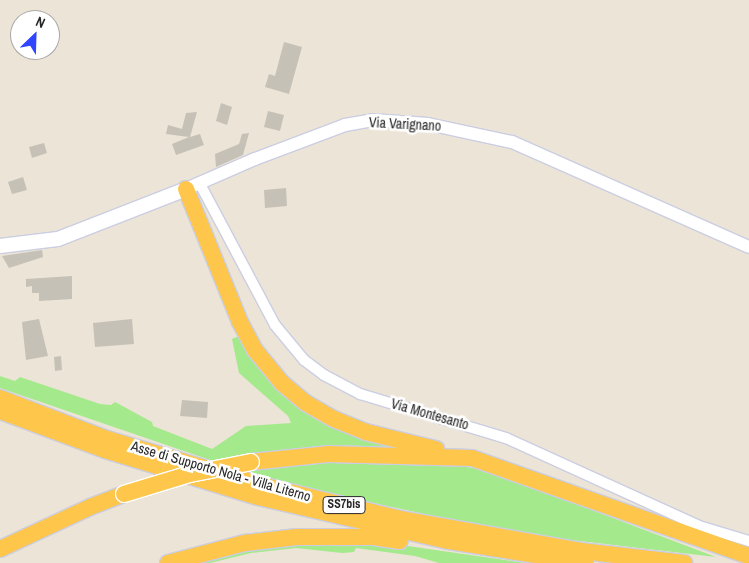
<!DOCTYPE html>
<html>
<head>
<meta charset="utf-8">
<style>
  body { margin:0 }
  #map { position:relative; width:749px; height:563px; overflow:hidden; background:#ece4d6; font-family:"Archivo Narrow",sans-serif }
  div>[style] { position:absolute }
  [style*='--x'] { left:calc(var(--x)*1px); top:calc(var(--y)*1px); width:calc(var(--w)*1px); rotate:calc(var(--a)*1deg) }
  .green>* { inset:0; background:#a4e98c }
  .building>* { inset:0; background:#c6c1b6 }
  .roads { filter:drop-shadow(1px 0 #cbcee2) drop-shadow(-1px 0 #cbcee2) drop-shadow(0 1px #cbcee2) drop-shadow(0 -1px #cbcee2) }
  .minor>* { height:10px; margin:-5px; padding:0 5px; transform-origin:5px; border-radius:5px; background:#fff }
  .tertiary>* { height:12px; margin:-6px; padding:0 6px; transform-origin:6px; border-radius:6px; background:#fff }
  .secondary>* { height:14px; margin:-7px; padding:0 7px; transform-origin:7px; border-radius:7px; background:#fff }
  .trunk>* { height:16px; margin:-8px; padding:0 8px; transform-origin:8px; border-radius:8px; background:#fec64b }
  .bridges { filter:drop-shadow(1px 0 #fff) drop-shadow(-1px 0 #fff) drop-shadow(0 1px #fff) drop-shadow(0 -1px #fff) }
  .trunk-bridge>* { height:16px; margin:-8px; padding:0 8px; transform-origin:8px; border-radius:8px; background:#fec64b }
  span { translate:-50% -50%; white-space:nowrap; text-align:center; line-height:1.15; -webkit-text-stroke:5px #fff; paint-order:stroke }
  .shield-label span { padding:1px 4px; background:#fff; border:1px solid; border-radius:4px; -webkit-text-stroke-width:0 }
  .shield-label { font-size:12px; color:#272727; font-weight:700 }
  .street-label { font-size:14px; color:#272727 }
  .north { position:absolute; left:10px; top:10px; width:50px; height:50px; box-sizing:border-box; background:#fff; border:1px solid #a9a9a9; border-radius:50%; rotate:24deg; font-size:14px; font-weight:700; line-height:20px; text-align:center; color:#272727 }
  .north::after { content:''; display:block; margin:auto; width:18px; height:22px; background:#3045ff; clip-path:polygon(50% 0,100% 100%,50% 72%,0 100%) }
</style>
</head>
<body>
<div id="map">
  <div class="green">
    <i style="clip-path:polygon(241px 335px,271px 376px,403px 449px,345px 445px,213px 461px,0 388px,0 376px,15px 381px,20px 377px,100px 404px,111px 405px,115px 402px,152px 422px,153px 426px,212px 449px,246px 426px,291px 423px,288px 416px,239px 373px,232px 339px)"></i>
    <i style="clip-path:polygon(324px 460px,432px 462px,486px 470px,716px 557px,546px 537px,471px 524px,309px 489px,244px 470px)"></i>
    <i style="clip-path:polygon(380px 542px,526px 563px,439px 563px,415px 556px,356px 548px,354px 552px,342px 553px,296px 548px,251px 553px,210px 563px,179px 563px,271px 544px)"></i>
  </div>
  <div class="building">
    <i style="clip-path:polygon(284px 42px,302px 47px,289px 94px,265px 87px,269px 74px,275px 76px)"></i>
    <i style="clip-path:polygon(221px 103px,232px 107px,227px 125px,216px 121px)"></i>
    <i style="clip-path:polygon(268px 111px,284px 115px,280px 131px,264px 127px)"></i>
    <i style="clip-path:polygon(197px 112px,190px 137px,200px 134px,204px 145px,176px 155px,172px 144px,189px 137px,166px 134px,168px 125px,182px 129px,186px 113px)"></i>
    <i style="clip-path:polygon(249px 133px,243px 155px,216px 167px,215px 154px,239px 144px,242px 134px)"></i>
    <i style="clip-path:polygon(44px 143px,47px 153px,32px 158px,29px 147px)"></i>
    <i style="clip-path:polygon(23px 177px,27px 190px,12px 194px,8px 182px)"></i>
    <i style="clip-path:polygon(286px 188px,287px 206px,265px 208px,264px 190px)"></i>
    <i style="clip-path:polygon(42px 250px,43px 257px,9px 268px,2px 256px)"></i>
    <i style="clip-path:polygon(72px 276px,72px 299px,39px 301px,39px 293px,32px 293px,32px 286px,26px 287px,26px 279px)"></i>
    <i style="clip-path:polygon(39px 319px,48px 356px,26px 360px,22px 322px)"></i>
    <i style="clip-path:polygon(132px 319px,134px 344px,95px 347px,93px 323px)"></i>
    <i style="clip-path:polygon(61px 356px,62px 370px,55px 371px,54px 357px)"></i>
    <i style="clip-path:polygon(182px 400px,208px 402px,207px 418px,180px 416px)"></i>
  </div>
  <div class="roads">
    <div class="minor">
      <i style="--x:200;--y:184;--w:160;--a:62"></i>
      <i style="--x:275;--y:325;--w:45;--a:50.4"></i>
      <i style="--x:304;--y:360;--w:25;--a:37"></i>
      <i style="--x:324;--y:375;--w:41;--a:27.8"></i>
      <i style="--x:360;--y:394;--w:152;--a:16.8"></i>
      <i style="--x:506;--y:438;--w:212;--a:24.5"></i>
      <i style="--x:699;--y:526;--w:52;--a:16.7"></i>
    </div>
    <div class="tertiary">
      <i style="--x:186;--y:189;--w:75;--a:-23.5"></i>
      <i style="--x:255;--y:159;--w:96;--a:-20.7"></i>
      <i style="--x:345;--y:125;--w:28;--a:-10"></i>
      <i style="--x:373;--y:120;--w:55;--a:4.2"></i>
      <i style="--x:428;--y:124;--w:86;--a:12.1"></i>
      <i style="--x:512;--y:142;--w:259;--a:23.9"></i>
    </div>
    <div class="secondary">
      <i style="--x:0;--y:246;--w:58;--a:-6.9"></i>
      <i style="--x:58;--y:239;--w:137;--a:-21.3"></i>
    </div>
    <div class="trunk">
      <i style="--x:186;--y:189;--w:144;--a:67.9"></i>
      <i style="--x:240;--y:322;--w:32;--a:62"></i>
      <i style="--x:255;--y:350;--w:43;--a:50.7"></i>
      <i style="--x:282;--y:383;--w:31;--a:40"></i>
      <i style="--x:306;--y:403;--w:32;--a:30"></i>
      <i style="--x:334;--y:419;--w:35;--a:22"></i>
      <i style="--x:366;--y:432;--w:72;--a:13.7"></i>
      <i style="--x:0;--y:398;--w:115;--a:21"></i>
      <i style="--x:107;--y:439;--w:161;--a:16.6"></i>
      <i style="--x:261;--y:485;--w:143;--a:13.7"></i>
      <i style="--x:400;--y:519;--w:184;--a:10"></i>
      <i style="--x:581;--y:551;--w:104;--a:6.6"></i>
      <i style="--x:0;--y:411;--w:112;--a:20.4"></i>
      <i style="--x:105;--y:450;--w:160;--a:17.1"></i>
      <i style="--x:258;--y:497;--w:196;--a:13"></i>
      <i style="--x:449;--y:541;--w:138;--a:9.2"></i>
      <i style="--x:251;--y:462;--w:77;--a:-5.9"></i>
      <i style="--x:328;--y:454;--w:144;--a:1.6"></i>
      <i style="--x:472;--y:458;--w:294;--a:19.5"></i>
      <i style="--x:0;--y:549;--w:99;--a:-25"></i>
      <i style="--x:90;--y:507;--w:36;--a:-21"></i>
      <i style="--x:168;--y:563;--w:80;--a:-14.6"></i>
      <i style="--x:245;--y:543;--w:52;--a:-6.6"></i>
      <i style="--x:297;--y:537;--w:77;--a:0"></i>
      <i style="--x:374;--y:537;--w:26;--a:9"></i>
    </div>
  </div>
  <div class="bridges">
    <div class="trunk-bridge">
      <i style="--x:124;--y:494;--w:69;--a:-16.9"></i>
      <i style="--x:190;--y:474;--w:62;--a:-11.1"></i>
    </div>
  </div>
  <div class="shield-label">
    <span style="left:344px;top:505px">SS7bis</span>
  </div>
  <div class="street-label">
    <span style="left:405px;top:124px;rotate:3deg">Via Varignano</span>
    <span style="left:430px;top:414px;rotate:16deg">Via Montesanto</span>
    <span style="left:221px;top:471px;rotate:16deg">Asse di Supporto Nola - Villa Literno</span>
  </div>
  <div class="north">N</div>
</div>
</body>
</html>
